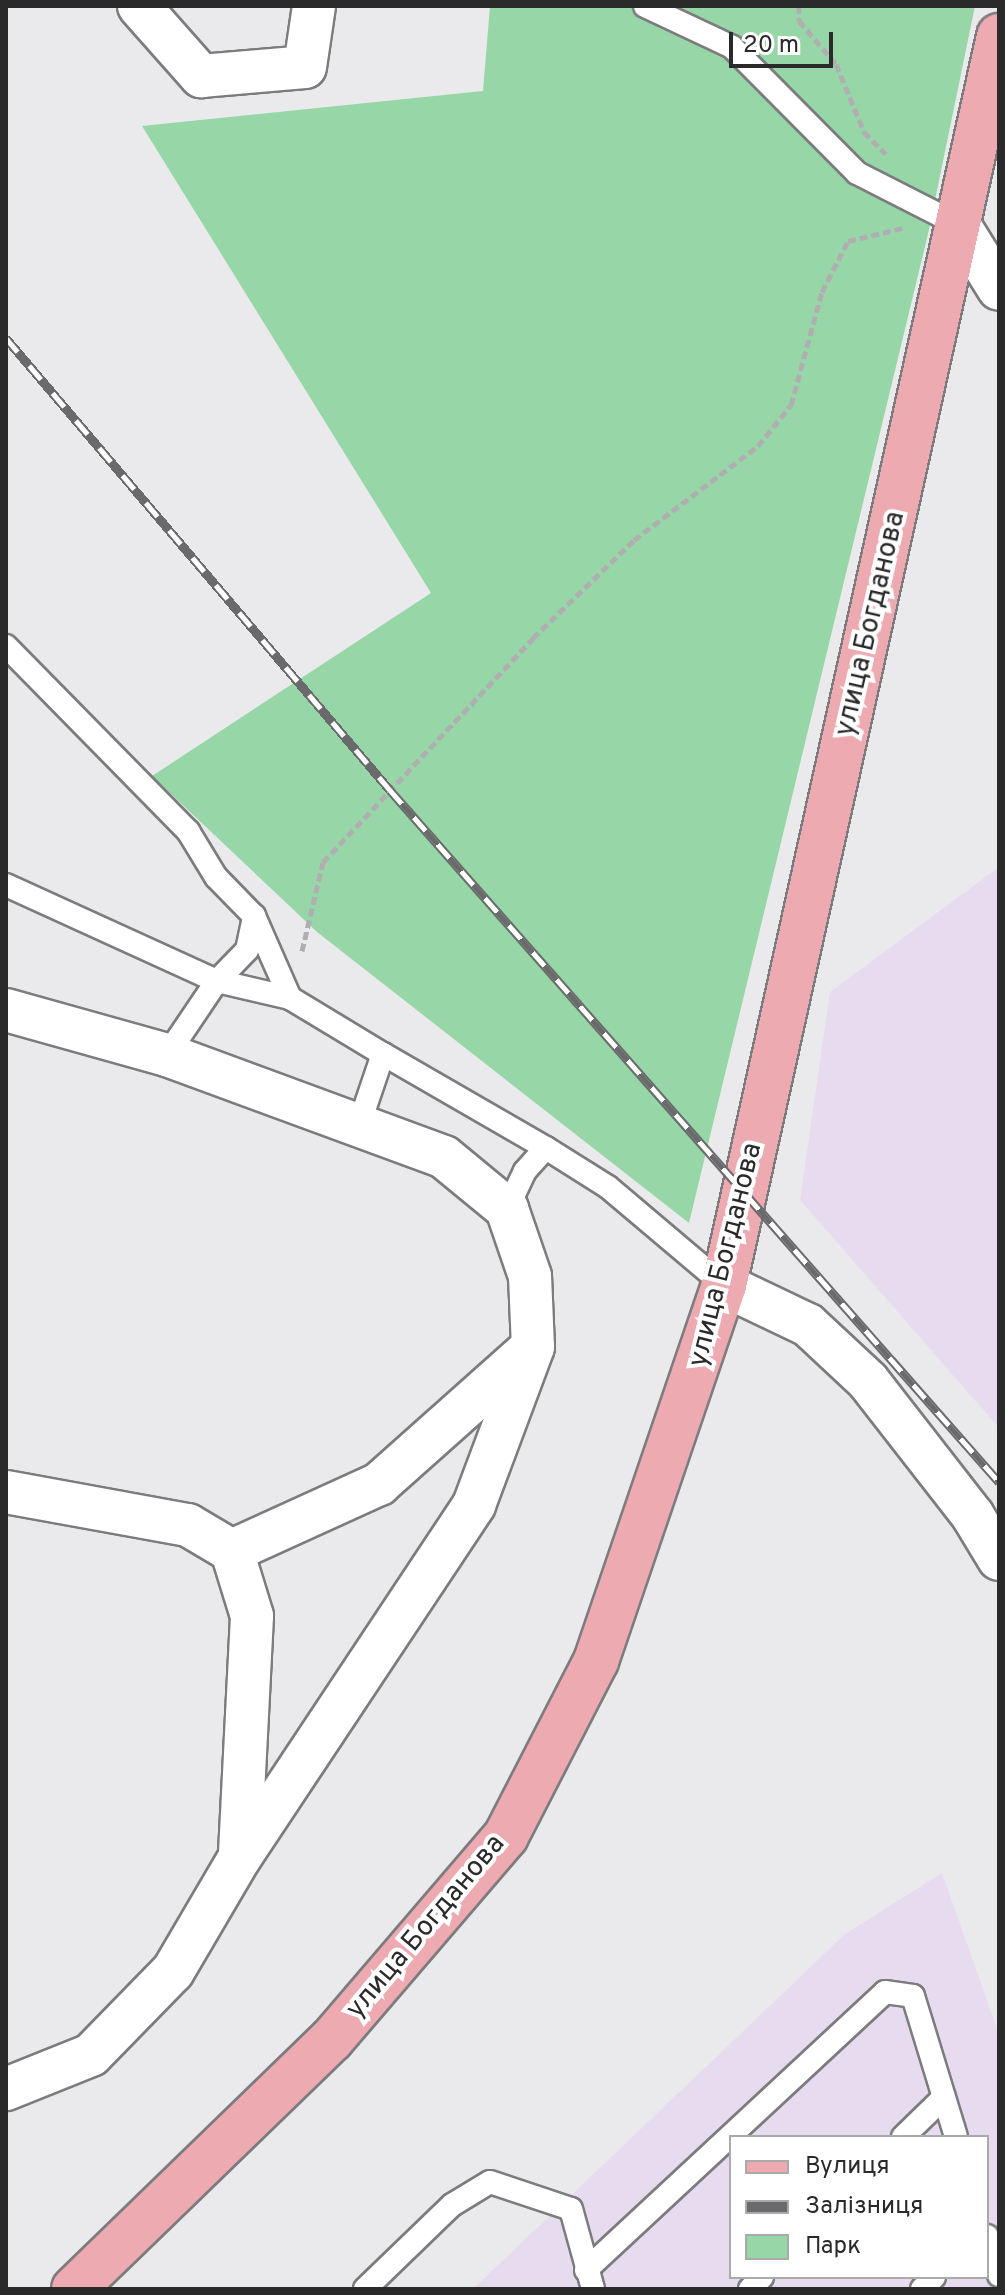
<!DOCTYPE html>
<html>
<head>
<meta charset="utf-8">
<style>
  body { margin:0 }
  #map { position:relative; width:1005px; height:2295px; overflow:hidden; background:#eaeaed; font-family:Overpass,sans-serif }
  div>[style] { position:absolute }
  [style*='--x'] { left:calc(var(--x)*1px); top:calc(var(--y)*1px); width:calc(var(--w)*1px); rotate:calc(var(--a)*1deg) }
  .industrial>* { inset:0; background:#e7dbf0 }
  .green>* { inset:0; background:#97d7a7 }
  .path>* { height:5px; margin-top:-2.5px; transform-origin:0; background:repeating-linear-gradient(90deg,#afafb1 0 8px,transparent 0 12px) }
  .roads { filter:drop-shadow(2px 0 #7c7c7e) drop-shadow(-2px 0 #7c7c7e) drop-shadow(0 2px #7c7c7e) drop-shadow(0 -2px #7c7c7e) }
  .lane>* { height:22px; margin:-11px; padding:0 11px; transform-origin:11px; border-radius:11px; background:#fff }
  .street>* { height:42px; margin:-21px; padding:0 21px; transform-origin:21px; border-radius:21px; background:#fff }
  .primary>* { height:44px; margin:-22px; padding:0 22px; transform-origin:22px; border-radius:22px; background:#edaab1 }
  .rail>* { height:9px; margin-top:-4.5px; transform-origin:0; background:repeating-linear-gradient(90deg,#fff 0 18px,#6a6a6c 0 36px); box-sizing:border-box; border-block:2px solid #6a6a6c }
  span { translate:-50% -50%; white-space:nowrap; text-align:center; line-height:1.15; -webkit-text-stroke:8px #fff; paint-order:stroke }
  .street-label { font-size:28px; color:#2a2a2b }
  .frame { position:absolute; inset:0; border:8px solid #2a2a2b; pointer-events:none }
  .legend { position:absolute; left:729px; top:2135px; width:260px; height:144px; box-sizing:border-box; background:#fff; border:2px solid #aaa; margin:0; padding:10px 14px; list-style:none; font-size:24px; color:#2a2a2b }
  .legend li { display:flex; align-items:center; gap:16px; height:40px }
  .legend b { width:40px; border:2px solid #aaa }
  .scale { position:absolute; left:729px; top:32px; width:104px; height:36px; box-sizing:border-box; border:4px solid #2a2a2b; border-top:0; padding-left:10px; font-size:24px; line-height:28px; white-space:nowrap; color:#2a2a2b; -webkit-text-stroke:6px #fff; paint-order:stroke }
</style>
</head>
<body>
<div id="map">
  <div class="industrial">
    <i style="clip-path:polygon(999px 867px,999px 1428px,800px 1200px,830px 992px)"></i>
    <i style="clip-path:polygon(evenodd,942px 1873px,999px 2034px,999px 2289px,473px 2289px,845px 1934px,942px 1873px,731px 2137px,987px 2137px,987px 2277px,731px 2277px,731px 2137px)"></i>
  </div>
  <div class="green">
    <i style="clip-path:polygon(490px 6px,975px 6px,928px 234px,689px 1223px,317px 932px,152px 776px,431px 593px,142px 126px,483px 91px)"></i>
  </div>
  <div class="path">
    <i style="--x:799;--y:6;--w:15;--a:90"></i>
    <i style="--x:799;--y:21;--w:57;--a:49.3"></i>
    <i style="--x:836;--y:64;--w:74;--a:67.6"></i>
    <i style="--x:864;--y:132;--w:31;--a:45"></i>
    <i style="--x:302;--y:951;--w:91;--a:-76.7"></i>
    <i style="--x:323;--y:862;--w:307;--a:-46.8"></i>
    <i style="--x:533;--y:638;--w:141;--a:-44.1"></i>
    <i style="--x:634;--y:540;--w:156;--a:-37.2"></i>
    <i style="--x:758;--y:446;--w:53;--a:-51.2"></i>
    <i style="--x:791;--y:405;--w:117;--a:-74.7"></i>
    <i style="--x:822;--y:292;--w:57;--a:-63"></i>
    <i style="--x:848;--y:241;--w:57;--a:-13.3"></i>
  </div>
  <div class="roads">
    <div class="lane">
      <i style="--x:645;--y:6;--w:96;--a:25.2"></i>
      <i style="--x:732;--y:47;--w:177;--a:45.2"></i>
      <i style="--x:857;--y:173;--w:114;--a:27"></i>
      <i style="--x:6;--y:646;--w:260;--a:45.5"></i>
      <i style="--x:188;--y:831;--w:54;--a:58.7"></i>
      <i style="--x:216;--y:877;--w:54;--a:45.7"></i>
      <i style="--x:254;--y:916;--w:90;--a:66.3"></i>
      <i style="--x:6;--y:885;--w:232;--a:24.5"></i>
      <i style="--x:217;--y:981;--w:75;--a:13.1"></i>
      <i style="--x:290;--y:998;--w:109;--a:31.1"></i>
      <i style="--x:383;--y:1054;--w:78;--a:108.7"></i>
      <i style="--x:383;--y:1054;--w:188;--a:30"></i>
      <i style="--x:167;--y:1055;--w:89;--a:-56"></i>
      <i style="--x:217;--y:981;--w:43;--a:-45.9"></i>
      <i style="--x:247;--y:950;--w:35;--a:-78"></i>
      <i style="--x:507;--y:1209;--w:42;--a:-64.7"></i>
      <i style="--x:525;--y:1171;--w:31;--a:-48"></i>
      <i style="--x:546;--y:1148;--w:73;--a:32.2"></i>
      <i style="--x:608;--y:1187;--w:152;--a:40.2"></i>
      <i style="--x:903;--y:2137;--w:57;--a:-44.3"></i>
      <i style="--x:987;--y:2236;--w:41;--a:72.9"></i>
      <i style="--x:586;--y:2270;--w:408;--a:-42.9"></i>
      <i style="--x:885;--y:1992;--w:28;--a:8"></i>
      <i style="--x:913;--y:1996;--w:147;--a:73"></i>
      <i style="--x:365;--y:2289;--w:121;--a:-44"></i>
      <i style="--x:452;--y:2205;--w:44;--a:-31.2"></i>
      <i style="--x:490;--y:2182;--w:85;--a:18.4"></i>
      <i style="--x:571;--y:2209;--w:83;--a:74.6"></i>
      <i style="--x:750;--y:2289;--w:17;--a:-45"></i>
      <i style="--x:922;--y:2289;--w:17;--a:-45"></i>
    </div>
    <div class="street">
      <i style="--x:139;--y:6;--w:94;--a:48.5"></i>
      <i style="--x:201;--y:76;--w:104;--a:-4.9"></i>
      <i style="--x:305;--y:67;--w:62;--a:-81.6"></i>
      <i style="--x:959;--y:225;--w:75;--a:58"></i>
      <i style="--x:6;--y:1010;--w:167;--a:15.6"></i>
      <i style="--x:167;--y:1055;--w:295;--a:20.2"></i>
      <i style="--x:444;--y:1157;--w:82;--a:39.5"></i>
      <i style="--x:507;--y:1209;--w:71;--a:71.1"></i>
      <i style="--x:530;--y:1276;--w:71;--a:87.6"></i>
      <i style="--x:533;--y:1347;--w:169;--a:110.5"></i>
      <i style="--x:474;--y:1505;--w:423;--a:123.6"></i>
      <i style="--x:724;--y:1285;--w:93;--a:25.5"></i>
      <i style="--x:808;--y:1325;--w:82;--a:43"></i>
      <i style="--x:868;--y:1381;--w:171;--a:52.1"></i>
      <i style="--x:973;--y:1516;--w:50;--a:58.8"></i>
      <i style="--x:6;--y:1492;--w:185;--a:10.3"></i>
      <i style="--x:188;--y:1525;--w:51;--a:30.6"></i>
      <i style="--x:232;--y:1551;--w:68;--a:72.9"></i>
      <i style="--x:252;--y:1616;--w:241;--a:92.9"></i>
      <i style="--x:240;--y:1857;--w:132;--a:120.4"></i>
      <i style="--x:173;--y:1971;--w:117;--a:134.3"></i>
      <i style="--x:91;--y:2055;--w:92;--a:158.2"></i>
      <i style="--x:232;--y:1551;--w:162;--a:-24.5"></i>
      <i style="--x:379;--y:1484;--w:197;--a:-41.7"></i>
    </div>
    <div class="primary">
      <i style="--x:74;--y:2289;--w:359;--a:-44.1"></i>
      <i style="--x:332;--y:2039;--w:267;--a:-49.4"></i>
      <i style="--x:506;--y:1836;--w:197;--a:-62.8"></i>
      <i style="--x:596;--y:1661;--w:397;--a:-71.2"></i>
      <i style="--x:724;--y:1285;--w:1279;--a:-77.58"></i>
    </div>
  </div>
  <div class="rail">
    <i style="--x:6;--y:338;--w:593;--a:49.65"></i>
    <i style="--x:390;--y:790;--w:922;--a:48.65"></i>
  </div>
  <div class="street-label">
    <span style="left:871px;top:624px;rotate:-77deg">улица Богданова</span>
    <span style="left:726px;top:1255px;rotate:-76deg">улица Богданова</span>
    <span style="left:426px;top:1927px;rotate:-50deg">улица Богданова</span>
  </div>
  <div class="frame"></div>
  <ul class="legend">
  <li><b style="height:10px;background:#edaab1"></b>Вулиця</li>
  <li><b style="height:10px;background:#6a6a6c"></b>Залізниця</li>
  <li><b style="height:22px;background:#97d7a7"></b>Парк</li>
  </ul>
  <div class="scale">20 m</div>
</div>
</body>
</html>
